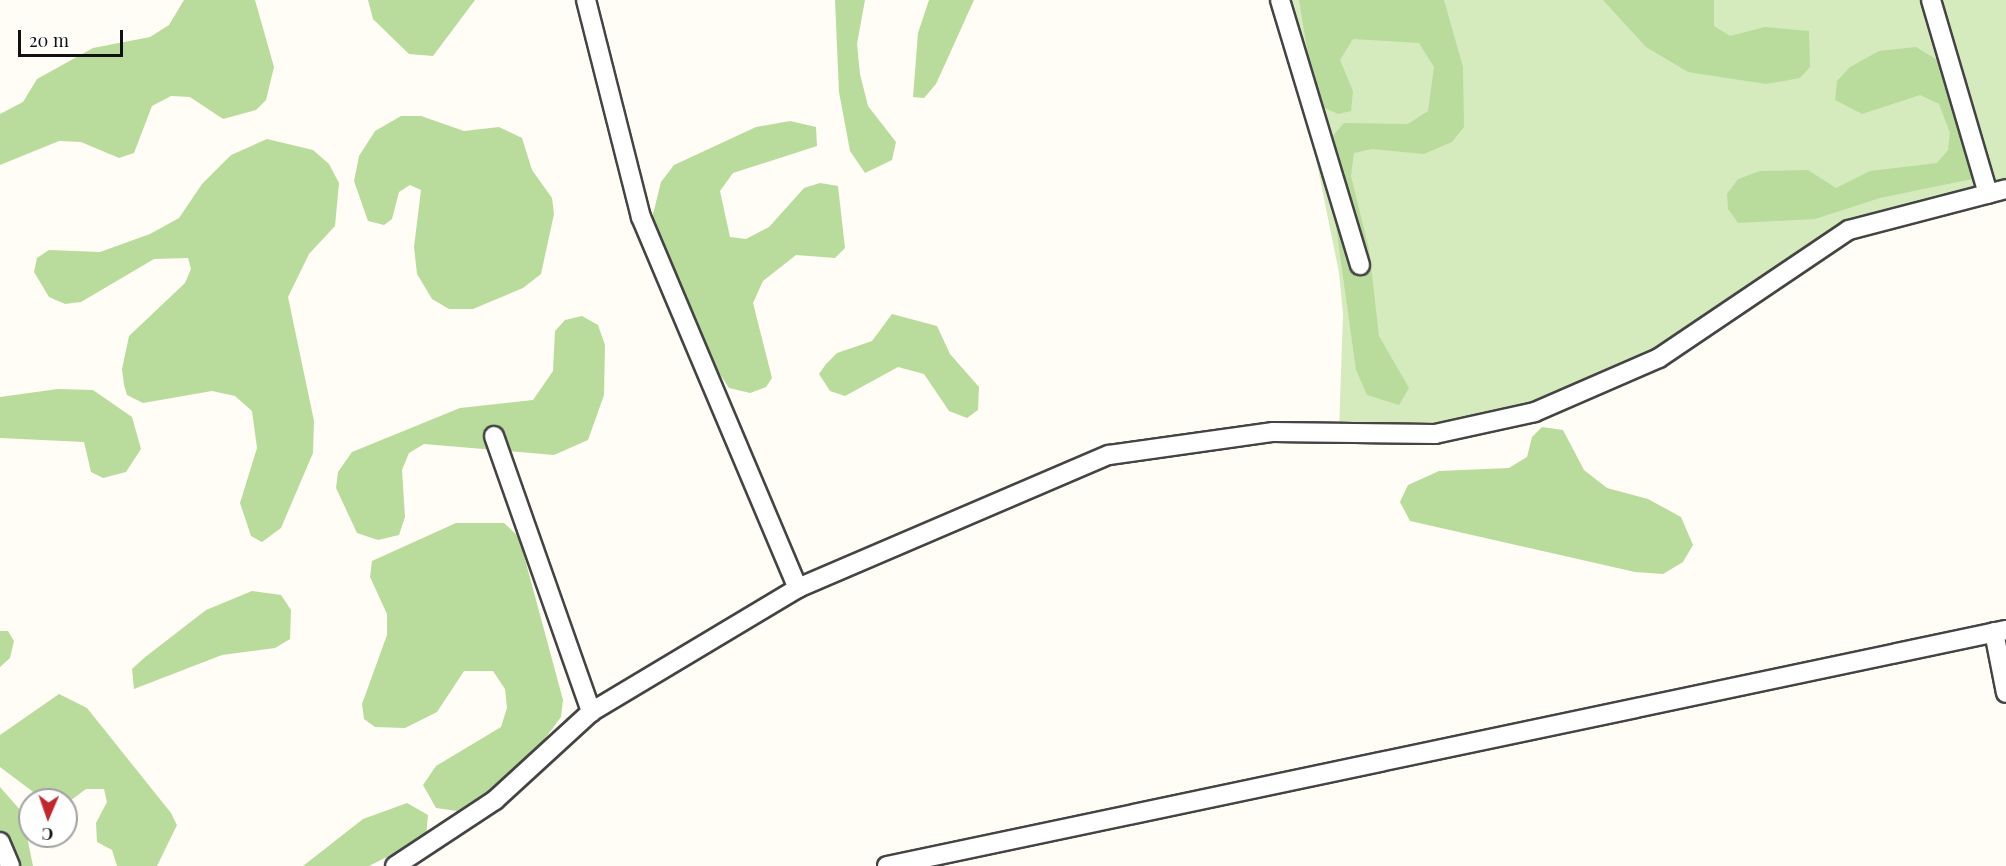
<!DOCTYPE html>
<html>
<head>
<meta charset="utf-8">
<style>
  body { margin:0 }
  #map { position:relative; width:2006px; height:866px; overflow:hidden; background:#fffdf5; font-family:"Playfair Display",serif }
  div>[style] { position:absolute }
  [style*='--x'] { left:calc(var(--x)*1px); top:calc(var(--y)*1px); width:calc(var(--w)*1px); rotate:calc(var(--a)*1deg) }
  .green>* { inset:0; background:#d5ebbd }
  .forest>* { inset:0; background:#b9dc9c }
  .roads { filter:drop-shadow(2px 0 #444) drop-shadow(-2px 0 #444) drop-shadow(0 2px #444) drop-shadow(0 -2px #444) }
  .lane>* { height:18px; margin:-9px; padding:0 9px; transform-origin:9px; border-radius:9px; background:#fff }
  span { translate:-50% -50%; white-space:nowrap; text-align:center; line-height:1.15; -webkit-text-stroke:6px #fff; paint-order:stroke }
  .north { position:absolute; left:18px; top:788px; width:60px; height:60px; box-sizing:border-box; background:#fff; border:2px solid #a0a0a0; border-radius:50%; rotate:182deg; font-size:16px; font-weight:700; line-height:24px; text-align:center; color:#111 }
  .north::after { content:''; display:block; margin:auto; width:21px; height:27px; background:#c4262e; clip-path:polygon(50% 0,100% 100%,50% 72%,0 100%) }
  .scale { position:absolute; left:18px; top:30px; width:105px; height:27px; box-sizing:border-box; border:3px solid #111; border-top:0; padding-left:8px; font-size:18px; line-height:21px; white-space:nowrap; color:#111; -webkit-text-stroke:4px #fff; paint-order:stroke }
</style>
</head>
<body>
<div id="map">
  <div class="green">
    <i style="clip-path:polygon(1284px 0,2006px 0,2006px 189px,1849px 230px,1659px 358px,1535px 412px,1435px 434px,1339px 431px,1343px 314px,1339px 273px)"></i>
  </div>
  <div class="forest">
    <i style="clip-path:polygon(184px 0,255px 0,274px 67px,266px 100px,256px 110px,223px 119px,190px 97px,171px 96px,152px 106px,134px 153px,119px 158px,81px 142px,59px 141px,0 165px,0 114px,23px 102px,37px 79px,93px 48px,150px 37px,169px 25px)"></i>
    <i style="clip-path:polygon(368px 0,475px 0,433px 56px,409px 54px,373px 19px)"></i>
    <i style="clip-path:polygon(835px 0,865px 0,857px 44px,860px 74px,868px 106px,896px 142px,892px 160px,865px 173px,850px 151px,839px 92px)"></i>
    <i style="clip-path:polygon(929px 0,974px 0,936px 84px,924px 98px,913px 97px,918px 33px)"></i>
    <i style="clip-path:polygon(1299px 0,1444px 0,1463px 67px,1464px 127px,1452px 142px,1424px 154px,1372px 149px,1354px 153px,1351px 176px,1369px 249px,1379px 336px,1409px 388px,1399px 405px,1367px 395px,1356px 370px,1327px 162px,1331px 138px,1344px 123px,1408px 124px,1428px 111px,1434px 67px,1419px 43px,1353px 39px,1340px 60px,1353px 91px,1351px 111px,1338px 114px,1316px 104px)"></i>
    <i style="clip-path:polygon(1603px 0,1714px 0,1714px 26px,1730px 36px,1765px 27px,1809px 31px,1810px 67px,1800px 78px,1766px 84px,1688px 72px,1646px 47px)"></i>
    <i style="clip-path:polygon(1916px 47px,1967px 78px,1972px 179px,1880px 198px,1815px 219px,1738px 223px,1728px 209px,1727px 194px,1738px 179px,1760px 171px,1808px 170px,1836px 188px,1870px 171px,1937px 163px,1948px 150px,1950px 133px,1939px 104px,1920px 95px,1862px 114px,1835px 100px,1837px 81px,1850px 67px,1879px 51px)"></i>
    <i style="clip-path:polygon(401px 116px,421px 116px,464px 131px,499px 127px,522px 138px,532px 170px,552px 198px,554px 214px,541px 274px,523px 288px,473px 309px,449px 309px,432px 299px,417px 274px,414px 247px,421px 190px,410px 185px,399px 192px,392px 219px,384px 225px,368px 221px,354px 181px,359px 156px,375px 131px)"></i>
    <i style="clip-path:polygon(790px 121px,816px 127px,817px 146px,733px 173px,720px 191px,730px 237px,746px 239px,769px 227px,804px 188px,820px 183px,838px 186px,845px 248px,835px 258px,796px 255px,763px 281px,753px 303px,772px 378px,766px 387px,750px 393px,729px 388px,670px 298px,649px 230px,661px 182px,674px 165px,756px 127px)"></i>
    <i style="clip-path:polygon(267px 139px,313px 150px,329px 164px,339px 183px,335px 226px,309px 254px,288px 297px,314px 421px,313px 453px,281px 528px,262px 542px,251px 536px,240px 503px,257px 448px,252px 411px,235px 396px,212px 391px,143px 403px,127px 395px,124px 385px,122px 369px,129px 336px,185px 283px,191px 269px,188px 258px,154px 259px,81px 302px,65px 304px,49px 297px,34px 272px,37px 258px,49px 250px,100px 252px,150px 234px,179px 218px,202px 184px,231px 155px)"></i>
    <i style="clip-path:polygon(892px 314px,937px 326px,950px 354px,979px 387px,978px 410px,967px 418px,949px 411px,924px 374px,898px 367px,845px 396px,830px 391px,819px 374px,826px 364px,837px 353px,872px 341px)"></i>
    <i style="clip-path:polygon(582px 316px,598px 325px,605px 345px,604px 395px,588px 440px,554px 455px,424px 444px,409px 453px,402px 470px,405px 517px,399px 535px,378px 540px,357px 533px,336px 488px,338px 472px,352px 452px,460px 408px,533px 400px,553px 371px,555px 331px,565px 320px)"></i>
    <i style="clip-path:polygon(58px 389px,93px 390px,132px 417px,141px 449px,126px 472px,103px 478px,91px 472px,84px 442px,0 438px,0 397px)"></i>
    <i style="clip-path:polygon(1542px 427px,1563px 430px,1584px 470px,1607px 488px,1648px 499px,1681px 517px,1693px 545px,1683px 562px,1663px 574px,1635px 572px,1410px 521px,1400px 502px,1408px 485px,1439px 471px,1509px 468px,1527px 457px,1532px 437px)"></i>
    <i style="clip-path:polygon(456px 523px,504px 523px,519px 537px,563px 700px,561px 717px,523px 768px,457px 811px,436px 808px,423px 785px,436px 766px,501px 727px,507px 708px,505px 689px,493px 671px,464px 671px,437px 712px,405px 728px,375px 727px,364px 719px,362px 704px,387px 635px,387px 614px,370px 577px,372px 561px)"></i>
    <i style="clip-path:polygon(252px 591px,281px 595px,291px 610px,290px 639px,275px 648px,222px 655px,134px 689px,132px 669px,144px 658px,206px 610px)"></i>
    <i style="clip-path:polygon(0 631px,8px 631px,14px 641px,10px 658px,0 667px)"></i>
    <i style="clip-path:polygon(59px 694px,87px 708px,171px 813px,177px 825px,157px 866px,117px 866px,112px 850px,97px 842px,96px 823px,107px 802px,104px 789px,86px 789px,66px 804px,44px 800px,0 767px,0 735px)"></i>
    <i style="clip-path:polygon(0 787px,22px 812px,33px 866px,0 866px)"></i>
    <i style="clip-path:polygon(407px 803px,428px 815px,426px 837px,369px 866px,303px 866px,363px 819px)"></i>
  </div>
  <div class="roads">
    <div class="lane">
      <i style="--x:586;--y:0;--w:224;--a:75.8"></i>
      <i style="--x:641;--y:217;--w:403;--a:67.1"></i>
      <i style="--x:798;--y:588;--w:338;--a:-23.2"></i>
      <i style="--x:1109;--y:455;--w:166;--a:-8"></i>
      <i style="--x:1273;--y:432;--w:162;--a:0.7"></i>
      <i style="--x:1435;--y:434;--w:102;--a:-12.4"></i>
      <i style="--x:1535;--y:412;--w:135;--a:-23.5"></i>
      <i style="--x:1659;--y:358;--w:229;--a:-34"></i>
      <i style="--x:1849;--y:230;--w:162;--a:-14.6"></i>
      <i style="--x:1280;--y:0;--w:277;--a:73.2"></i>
      <i style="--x:1931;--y:0;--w:202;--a:73.6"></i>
      <i style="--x:494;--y:436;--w:293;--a:70.6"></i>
      <i style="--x:1994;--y:632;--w:62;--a:78.9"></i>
      <i style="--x:0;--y:842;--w:26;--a:67"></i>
      <i style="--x:395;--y:866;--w:120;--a:-33.4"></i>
      <i style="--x:495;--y:800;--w:130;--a:-42.5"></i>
      <i style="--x:591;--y:712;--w:241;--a:-30.9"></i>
      <i style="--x:887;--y:866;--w:1144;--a:-11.91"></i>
    </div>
  </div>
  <div class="north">С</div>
  <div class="scale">20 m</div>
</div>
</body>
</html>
